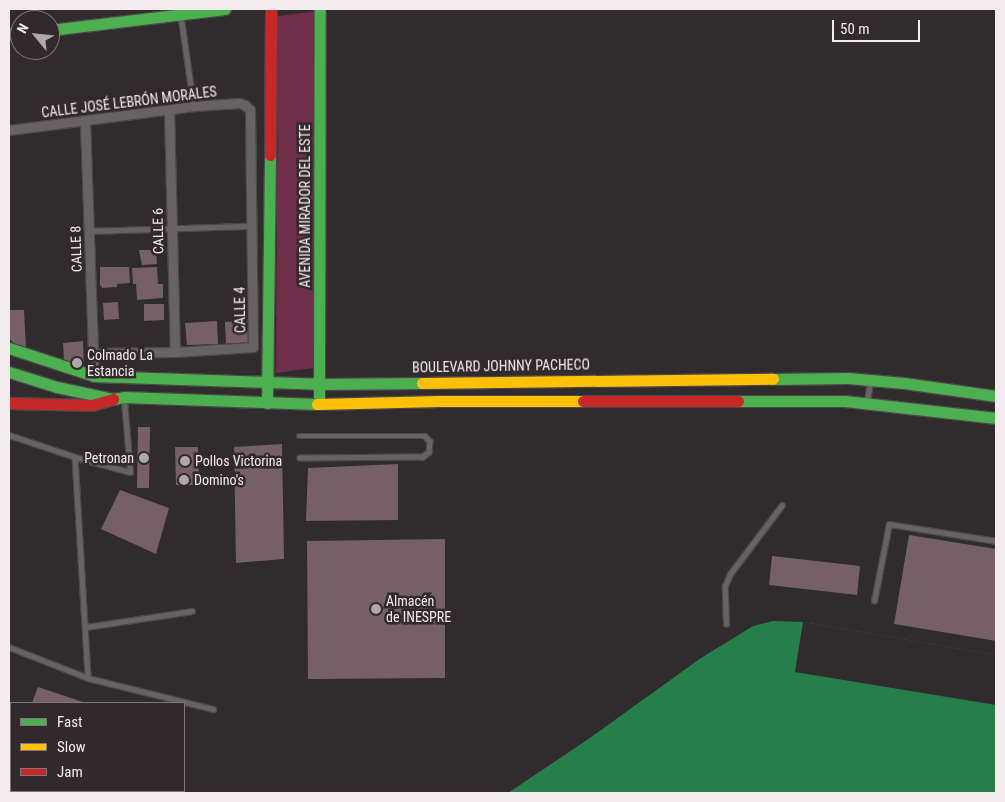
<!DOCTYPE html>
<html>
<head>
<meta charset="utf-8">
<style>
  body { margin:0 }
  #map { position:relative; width:1005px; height:802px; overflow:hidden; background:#302b2d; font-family:"Roboto Condensed",sans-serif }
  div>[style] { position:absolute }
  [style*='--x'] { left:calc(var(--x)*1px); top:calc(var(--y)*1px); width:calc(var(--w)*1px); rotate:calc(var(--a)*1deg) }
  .green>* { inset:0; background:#6f2e49 }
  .water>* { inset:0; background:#267e4a }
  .pier>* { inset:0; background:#302b2d }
  .building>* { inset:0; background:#756068 }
  .roads { filter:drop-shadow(1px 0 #4c4849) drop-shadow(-1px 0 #4c4849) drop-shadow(0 1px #4c4849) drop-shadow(0 -1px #4c4849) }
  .lane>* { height:4.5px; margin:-2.25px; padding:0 2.25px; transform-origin:2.25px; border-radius:2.25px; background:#676364 }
  .street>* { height:9px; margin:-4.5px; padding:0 4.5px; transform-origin:4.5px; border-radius:4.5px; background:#676364 }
  .fast>* { height:11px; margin:-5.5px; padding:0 5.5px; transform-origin:5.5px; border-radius:5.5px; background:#4caf50 }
  .slow>* { height:11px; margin:-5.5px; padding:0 5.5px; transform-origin:5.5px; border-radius:5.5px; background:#ffc107 }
  .jam>* { height:11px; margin:-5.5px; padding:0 5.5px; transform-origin:5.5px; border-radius:5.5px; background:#c62828 }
  .dots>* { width:14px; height:14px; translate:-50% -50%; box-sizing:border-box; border:2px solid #32292c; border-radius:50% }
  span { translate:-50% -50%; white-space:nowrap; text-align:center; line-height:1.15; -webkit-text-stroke:5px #32292c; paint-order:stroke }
  .street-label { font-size:14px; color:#f2ecee }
  .poi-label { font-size:14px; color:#f2ecee }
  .left { translate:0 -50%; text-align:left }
  .right { translate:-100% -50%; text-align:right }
  .frame { position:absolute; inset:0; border:10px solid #f2ecee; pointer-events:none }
  .legend { position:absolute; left:10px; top:702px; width:175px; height:90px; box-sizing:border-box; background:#32292c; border:1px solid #7f777a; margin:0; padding:6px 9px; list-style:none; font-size:15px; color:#f2ecee }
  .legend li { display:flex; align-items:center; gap:10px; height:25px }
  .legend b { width:25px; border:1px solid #7f777a }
  .north { position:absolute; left:10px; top:10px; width:50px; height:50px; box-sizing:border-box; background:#32292c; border:1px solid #7f777a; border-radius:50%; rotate:298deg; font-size:14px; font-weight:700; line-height:20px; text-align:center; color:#f2ecee }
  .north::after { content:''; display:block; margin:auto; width:18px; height:22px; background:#aea8aa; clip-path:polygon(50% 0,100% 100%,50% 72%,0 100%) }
  .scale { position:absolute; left:832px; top:20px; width:88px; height:22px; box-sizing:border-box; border:2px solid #f2ecee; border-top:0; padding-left:6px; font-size:15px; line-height:18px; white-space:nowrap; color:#f2ecee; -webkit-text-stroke:4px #32292c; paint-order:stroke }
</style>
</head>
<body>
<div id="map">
  <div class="green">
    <i style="clip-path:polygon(318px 11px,313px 368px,276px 373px,278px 16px)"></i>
  </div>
  <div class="water">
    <i style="clip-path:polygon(773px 621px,803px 622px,996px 655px,996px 793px,508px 793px,587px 740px,701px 658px,753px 626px)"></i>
  </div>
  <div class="pier">
    <i style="clip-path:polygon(803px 622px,996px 655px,996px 705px,795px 672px)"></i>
  </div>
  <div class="building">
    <i style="clip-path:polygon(139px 250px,156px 250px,157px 264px,142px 265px)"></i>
    <i style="clip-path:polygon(100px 267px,129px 267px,130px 283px,117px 284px,117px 287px,102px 288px,100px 285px)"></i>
    <i style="clip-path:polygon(157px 267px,158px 284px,163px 284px,163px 298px,137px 300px,136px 284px,133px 284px,132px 268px)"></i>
    <i style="clip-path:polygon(118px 302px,119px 319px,104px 320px,103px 303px)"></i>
    <i style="clip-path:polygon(144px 304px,164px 304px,164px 320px,144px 321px)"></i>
    <i style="clip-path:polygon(9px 310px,24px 310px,26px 349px,16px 346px,9px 338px)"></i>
    <i style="clip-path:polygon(248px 320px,250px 343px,226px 345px,225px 322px)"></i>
    <i style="clip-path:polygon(217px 321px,218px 344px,187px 345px,185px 323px)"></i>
    <i style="clip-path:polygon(83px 341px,84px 368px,64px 362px,63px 343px)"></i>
    <i style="clip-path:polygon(138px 427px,150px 427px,149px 488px,137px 488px)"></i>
    <i style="clip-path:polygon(282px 444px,284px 559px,236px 563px,234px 447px)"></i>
    <i style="clip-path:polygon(175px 447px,198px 447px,199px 485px,176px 485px)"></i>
    <i style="clip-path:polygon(398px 464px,398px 520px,306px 521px,308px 468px)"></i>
    <i style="clip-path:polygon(120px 490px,169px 508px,156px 554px,101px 529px)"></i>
    <i style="clip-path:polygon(909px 535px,996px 549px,996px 641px,894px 624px)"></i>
    <i style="clip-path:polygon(445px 539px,445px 678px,308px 679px,307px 541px)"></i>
    <i style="clip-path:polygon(772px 556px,860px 566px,857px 595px,769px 585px)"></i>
    <i style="clip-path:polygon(38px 687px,86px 703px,32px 703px)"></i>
    <i style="clip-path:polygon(9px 750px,11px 751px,11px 791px,29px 791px,28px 793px,9px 793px)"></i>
  </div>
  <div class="roads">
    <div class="lane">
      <i style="--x:181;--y:16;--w:91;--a:81.8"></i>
      <i style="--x:90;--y:231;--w:162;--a:-1.8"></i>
      <i style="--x:867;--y:401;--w:19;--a:-81"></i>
      <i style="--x:9;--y:435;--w:70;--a:18.4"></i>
      <i style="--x:75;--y:457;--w:221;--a:86.6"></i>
      <i style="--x:299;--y:436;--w:126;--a:0"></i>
      <i style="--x:425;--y:436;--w:7;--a:45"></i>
      <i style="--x:430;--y:441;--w:11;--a:95"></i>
      <i style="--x:429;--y:452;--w:8;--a:140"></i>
      <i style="--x:423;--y:457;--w:123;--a:179.5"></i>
      <i style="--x:75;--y:457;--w:57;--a:15.3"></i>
      <i style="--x:130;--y:472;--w:72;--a:-94.8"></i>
      <i style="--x:874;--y:601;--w:78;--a:-79"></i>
      <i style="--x:889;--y:524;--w:108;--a:9"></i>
      <i style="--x:726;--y:624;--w:38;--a:-92"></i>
      <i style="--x:725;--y:586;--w:13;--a:-67"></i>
      <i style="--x:730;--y:574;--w:86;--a:-53"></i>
      <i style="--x:86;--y:627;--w:107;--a:-8.6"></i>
      <i style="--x:9;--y:647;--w:85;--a:21.4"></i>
      <i style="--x:88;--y:678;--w:129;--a:13.9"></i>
    </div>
    <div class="street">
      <i style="--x:169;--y:110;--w:242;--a:88.6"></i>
      <i style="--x:85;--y:122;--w:254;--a:88"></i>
      <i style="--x:9;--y:130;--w:187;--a:-7.4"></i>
      <i style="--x:194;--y:106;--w:45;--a:-3.8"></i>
      <i style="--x:239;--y:103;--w:6;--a:18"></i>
      <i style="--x:245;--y:105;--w:7;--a:45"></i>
      <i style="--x:250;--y:110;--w:237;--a:89.3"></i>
      <i style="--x:253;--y:347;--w:78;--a:176.3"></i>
      <i style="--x:175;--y:352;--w:82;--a:179.3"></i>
    </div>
    <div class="fast">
      <i style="--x:50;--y:30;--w:176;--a:-6.8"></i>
      <i style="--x:9;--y:34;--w:11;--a:-5"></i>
      <i style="--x:9;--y:348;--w:89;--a:18.2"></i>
      <i style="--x:94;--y:376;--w:225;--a:2"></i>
      <i style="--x:319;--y:384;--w:103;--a:-0.6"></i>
      <i style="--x:9;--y:372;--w:50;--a:17.4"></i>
      <i style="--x:57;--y:387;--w:57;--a:12.1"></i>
      <i style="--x:113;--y:399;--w:11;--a:-10"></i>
      <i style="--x:124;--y:397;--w:193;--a:2.1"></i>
      <i style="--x:773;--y:379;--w:75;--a:-0.8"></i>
      <i style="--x:848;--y:378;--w:56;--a:5.1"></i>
      <i style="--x:904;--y:383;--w:93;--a:8"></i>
      <i style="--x:738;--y:401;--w:107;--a:0"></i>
      <i style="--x:845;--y:401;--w:152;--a:6.4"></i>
      <i style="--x:267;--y:403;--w:248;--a:-89.3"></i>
      <i style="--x:319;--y:404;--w:395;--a:-89.9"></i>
    </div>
    <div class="slow">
      <i style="--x:422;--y:383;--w:351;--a:-0.7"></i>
      <i style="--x:317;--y:404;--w:122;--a:-1.4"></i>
      <i style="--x:439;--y:401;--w:144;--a:0"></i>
    </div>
    <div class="jam">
      <i style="--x:270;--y:155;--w:146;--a:-89.6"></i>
      <i style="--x:583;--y:401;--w:155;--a:0"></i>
      <i style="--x:9;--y:403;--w:83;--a:1.4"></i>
      <i style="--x:92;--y:405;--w:22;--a:-16"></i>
    </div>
  </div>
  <div class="dots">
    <i style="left:77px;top:363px;background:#aea8aa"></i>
    <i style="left:144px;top:458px;background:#aea8aa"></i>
    <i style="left:185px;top:461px;background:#aea8aa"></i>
    <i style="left:184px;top:480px;background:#aea8aa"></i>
    <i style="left:376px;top:609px;background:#aea8aa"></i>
  </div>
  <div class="street-label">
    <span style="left:129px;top:102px;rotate:-7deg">CALLE JOSÉ LEBRÓN MORALES</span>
    <span style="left:305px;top:206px;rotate:-90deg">AVENIDA MIRADOR DEL ESTE</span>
    <span style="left:158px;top:231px;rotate:-91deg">CALLE 6</span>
    <span style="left:76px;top:249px;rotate:-92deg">CALLE 8</span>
    <span style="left:240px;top:310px;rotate:-91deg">CALLE 4</span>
    <span style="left:501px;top:366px;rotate:-1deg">BOULEVARD JOHNNY PACHECO</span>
  </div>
  <div class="poi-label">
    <span class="left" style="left:87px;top:363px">Colmado La<br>Estancia</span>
    <span class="right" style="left:134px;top:458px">Petronan</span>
    <span class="left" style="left:195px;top:461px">Pollos Victorina</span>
    <span class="left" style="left:194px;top:480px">Domino's</span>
    <span class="left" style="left:386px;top:609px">Almacén<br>de INESPRE</span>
  </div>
  <div class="frame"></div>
  <ul class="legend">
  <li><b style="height:6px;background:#4caf50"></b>Fast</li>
  <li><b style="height:6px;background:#ffc107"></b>Slow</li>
  <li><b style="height:6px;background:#c62828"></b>Jam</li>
  </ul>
  <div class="north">N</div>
  <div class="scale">50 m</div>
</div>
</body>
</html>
